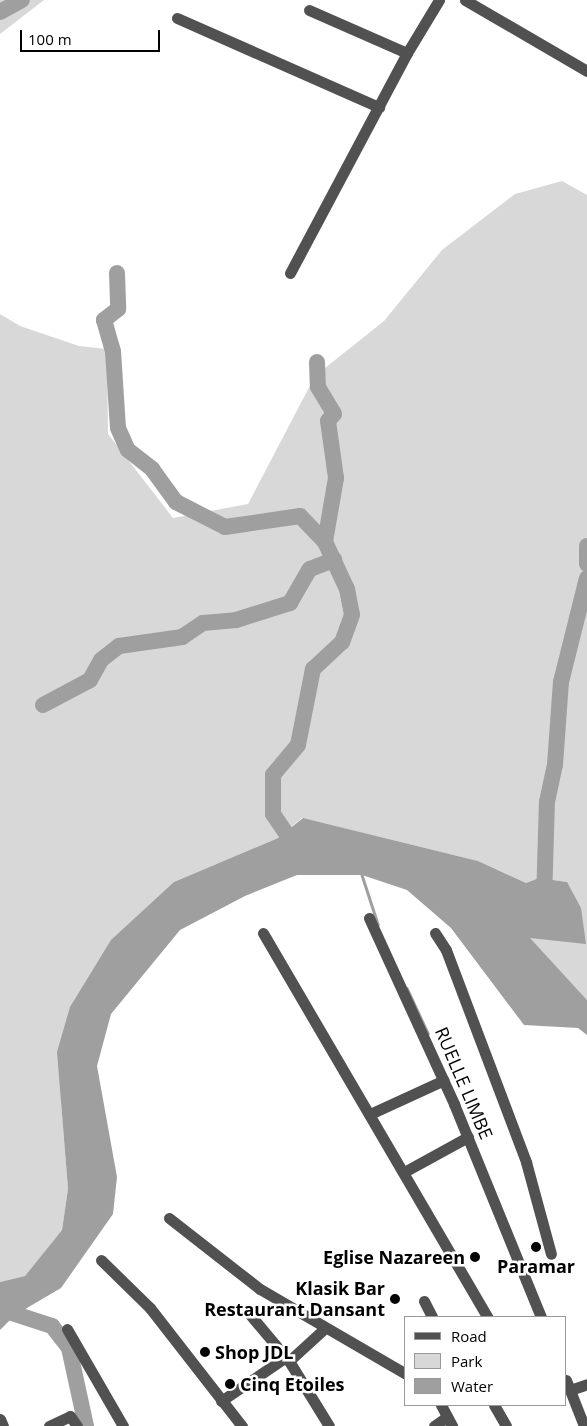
<!DOCTYPE html>
<html>
<head>
<meta charset="utf-8">
<style>
  body { margin:0 }
  #map { position:relative; width:587px; height:1426px; overflow:hidden; background:#fff; font-family:"Open Sans",sans-serif }
  div>[style] { position:absolute }
  [style*='--x'] { left:calc(var(--x)*1px); top:calc(var(--y)*1px); width:calc(var(--w)*1px); rotate:calc(var(--a)*1deg) }
  .green>* { inset:0; background:#d8d8d8 }
  .water>* { inset:0; background:#9f9f9f }
  .stream>* { height:2.5px; margin:-1.25px; padding:0 1.25px; transform-origin:1.25px; border-radius:1.25px; background:#9f9f9f }
  .river>* { height:16px; margin:-8px; padding:0 8px; transform-origin:8px; border-radius:8px; background:#9f9f9f }
  .minor>* { height:11px; margin:-5.5px; padding:0 5.5px; transform-origin:5.5px; border-radius:5.5px; background:#515151 }
  .dots>* { width:14px; height:14px; translate:-50% -50%; box-sizing:border-box; border:2px solid #fff; border-radius:50% }
  span { translate:-50% -50%; white-space:nowrap; text-align:center; line-height:1.15; -webkit-text-stroke:5px #fff; paint-order:stroke }
  .street-label { font-size:18px; color:#000 }
  .poi-label { font-size:18px; color:#000; font-weight:700 }
  .right { translate:-100% -50%; text-align:right }
  .left { translate:0 -50%; text-align:left }
  .legend { position:absolute; left:404px; top:1316px; width:162px; height:90px; box-sizing:border-box; background:#fff; border:1px solid #999; margin:0; padding:6px 9px; list-style:none; font-size:15px; color:#000 }
  .legend li { display:flex; align-items:center; gap:10px; height:25px }
  .legend b { width:25px; border:1px solid #999 }
  .scale { position:absolute; left:20px; top:30px; width:140px; height:22px; box-sizing:border-box; border:2px solid #000; border-top:0; padding-left:6px; font-size:15px; line-height:18px; white-space:nowrap; color:#000; -webkit-text-stroke:4px #fff; paint-order:stroke }
</style>
</head>
<body>
<div id="map">
  <div class="green">
    <i style="clip-path:polygon(0 0,44px 0,0 34px)"></i>
    <i style="clip-path:polygon(562px 181px,587px 195px,587px 1000px,529px 938px,567px 882px,539px 878px,526px 883px,478px 861px,302px 818px,278px 838px,174px 882px,61px 1102px,68px 1189px,62px 1230px,25px 1276px,0 1282px,0 314px,20px 326px,79px 346px,107px 349px,108px 434px,173px 518px,248px 504px,315px 376px,384px 321px,442px 250px,515px 194px)"></i>
  </div>
  <div class="water">
    <i style="clip-path:polygon(303px 818px,478px 861px,526px 883px,539px 878px,567px 882px,581px 908px,586px 944px,530px 938px,587px 1000px,587px 1035px,578px 1028px,524px 1025px,451px 928px,407px 890px,362px 875px,297px 875px,245px 896px,180px 930px,111px 1014px,97px 1066px,117px 1177px,113px 1214px,61px 1288px,15px 1315px,0 1330px,0 1282px,25px 1276px,62px 1230px,68px 1189px,57px 1052px,70px 1007px,111px 940px,174px 882px,278px 838px)"></i>
  </div>
  <div class="stream">
    <i style="--x:362;--y:875;--w:52;--a:71.9"></i>
    <i style="--x:407;--y:988;--w:50;--a:65"></i>
  </div>
  <div class="river">
    <i style="--x:0;--y:12;--w:25;--a:-29"></i>
    <i style="--x:117;--y:273;--w:36;--a:88"></i>
    <i style="--x:118;--y:309;--w:18;--a:142"></i>
    <i style="--x:104;--y:320;--w:32;--a:74"></i>
    <i style="--x:113;--y:351;--w:77;--a:86.3"></i>
    <i style="--x:118;--y:428;--w:24;--a:66"></i>
    <i style="--x:128;--y:450;--w:31;--a:38"></i>
    <i style="--x:152;--y:469;--w:41;--a:54"></i>
    <i style="--x:176;--y:502;--w:55;--a:27"></i>
    <i style="--x:225;--y:527;--w:76;--a:-8.3"></i>
    <i style="--x:300;--y:516;--w:36;--a:46"></i>
    <i style="--x:325;--y:542;--w:52;--a:64.9"></i>
    <i style="--x:347;--y:589;--w:26;--a:79"></i>
    <i style="--x:352;--y:615;--w:29;--a:110"></i>
    <i style="--x:342;--y:642;--w:40;--a:137"></i>
    <i style="--x:313;--y:669;--w:77;--a:101.2"></i>
    <i style="--x:298;--y:745;--w:39;--a:130"></i>
    <i style="--x:273;--y:775;--w:39;--a:90"></i>
    <i style="--x:273;--y:814;--w:41;--a:55.9"></i>
    <i style="--x:317;--y:362;--w:25;--a:88"></i>
    <i style="--x:318;--y:387;--w:31;--a:59"></i>
    <i style="--x:334;--y:414;--w:9;--a:131"></i>
    <i style="--x:328;--y:421;--w:58;--a:82"></i>
    <i style="--x:336;--y:478;--w:65;--a:99.8"></i>
    <i style="--x:587;--y:546;--w:18;--a:90"></i>
    <i style="--x:43;--y:705;--w:53;--a:-28"></i>
    <i style="--x:90;--y:680;--w:23;--a:-61"></i>
    <i style="--x:101;--y:660;--w:23;--a:-38"></i>
    <i style="--x:119;--y:646;--w:64;--a:-8.1"></i>
    <i style="--x:182;--y:637;--w:25;--a:-34"></i>
    <i style="--x:203;--y:623;--w:33;--a:-5"></i>
    <i style="--x:236;--y:620;--w:57;--a:-17.5"></i>
    <i style="--x:290;--y:603;--w:39;--a:-60"></i>
    <i style="--x:310;--y:569;--w:26;--a:-21"></i>
    <i style="--x:544;--y:901;--w:99;--a:-88.3"></i>
    <i style="--x:547;--y:802;--w:38;--a:-78"></i>
    <i style="--x:555;--y:765;--w:83;--a:-85.9"></i>
    <i style="--x:561;--y:682;--w:107;--a:-76"></i>
    <i style="--x:0;--y:1309;--w:55;--a:18.1"></i>
    <i style="--x:52;--y:1326;--w:28;--a:52"></i>
    <i style="--x:69;--y:1348;--w:80;--a:77.7"></i>
  </div>
  <div class="minor">
    <i style="--x:465;--y:0;--w:141;--a:30.2"></i>
    <i style="--x:309;--y:10;--w:107;--a:23.7"></i>
    <i style="--x:407;--y:53;--w:62;--a:-58.9"></i>
    <i style="--x:177;--y:18;--w:221;--a:23.8"></i>
    <i style="--x:290;--y:273;--w:249;--a:-62"></i>
    <i style="--x:369;--y:918;--w:205;--a:65.4"></i>
    <i style="--x:454;--y:1104;--w:230;--a:67.8"></i>
    <i style="--x:263;--y:933;--w:445;--a:59.7"></i>
    <i style="--x:435;--y:933;--w:20;--a:57"></i>
    <i style="--x:446;--y:950;--w:227;--a:69.3"></i>
    <i style="--x:526;--y:1162;--w:95;--a:74.8"></i>
    <i style="--x:370;--y:1114;--w:81;--a:-24.7"></i>
    <i style="--x:404;--y:1172;--w:73;--a:-28.7"></i>
    <i style="--x:169;--y:1218;--w:115;--a:38"></i>
    <i style="--x:260;--y:1289;--w:169;--a:30.2"></i>
    <i style="--x:101;--y:1260;--w:69;--a:44.4"></i>
    <i style="--x:150;--y:1308;--w:150;--a:52.1"></i>
    <i style="--x:424;--y:1301;--w:18;--a:63"></i>
    <i style="--x:247;--y:1311;--w:65;--a:50"></i>
    <i style="--x:289;--y:1361;--w:76;--a:58.4"></i>
    <i style="--x:67;--y:1329;--w:112;--a:60"></i>
    <i style="--x:289;--y:1361;--w:47;--a:-42.4"></i>
    <i style="--x:566;--y:1380;--w:49;--a:68.6"></i>
    <i style="--x:570;--y:1390;--w:18;--a:-19"></i>
    <i style="--x:221;--y:1401;--w:78;--a:-34.1"></i>
    <i style="--x:441;--y:1405;--w:24;--a:62"></i>
    <i style="--x:494;--y:1405;--w:24;--a:60"></i>
    <i style="--x:0;--y:1419;--w:8;--a:67"></i>
    <i style="--x:49;--y:1426;--w:23;--a:-25"></i>
    <i style="--x:70;--y:1416;--w:12;--a:55"></i>
    <i style="--x:434;--y:1426;--w:16;--a:-35"></i>
  </div>
  <div class="dots">
    <i style="left:536px;top:1247px;background:#000"></i>
    <i style="left:475px;top:1257px;background:#000"></i>
    <i style="left:395px;top:1299px;background:#000"></i>
    <i style="left:205px;top:1352px;background:#000"></i>
    <i style="left:230px;top:1384px;background:#000"></i>
  </div>
  <div class="street-label">
    <span style="left:464px;top:1083px;rotate:67deg">RUELLE LIMBE</span>
  </div>
  <div class="poi-label">
    <span class="right" style="left:465px;top:1257px">Eglise Nazareen</span>
    <span style="left:536px;top:1266px">Paramar</span>
    <span class="right" style="left:385px;top:1299px">Klasik Bar<br>Restaurant Dansant</span>
    <span class="left" style="left:215px;top:1352px">Shop JDL</span>
    <span class="left" style="left:240px;top:1384px">Cinq Etoiles</span>
  </div>
  <ul class="legend">
  <li><b style="height:6px;background:#515151"></b>Road</li>
  <li><b style="height:14px;background:#d8d8d8"></b>Park</li>
  <li><b style="height:14px;background:#9f9f9f"></b>Water</li>
  </ul>
  <div class="scale">100 m</div>
</div>
</body>
</html>
